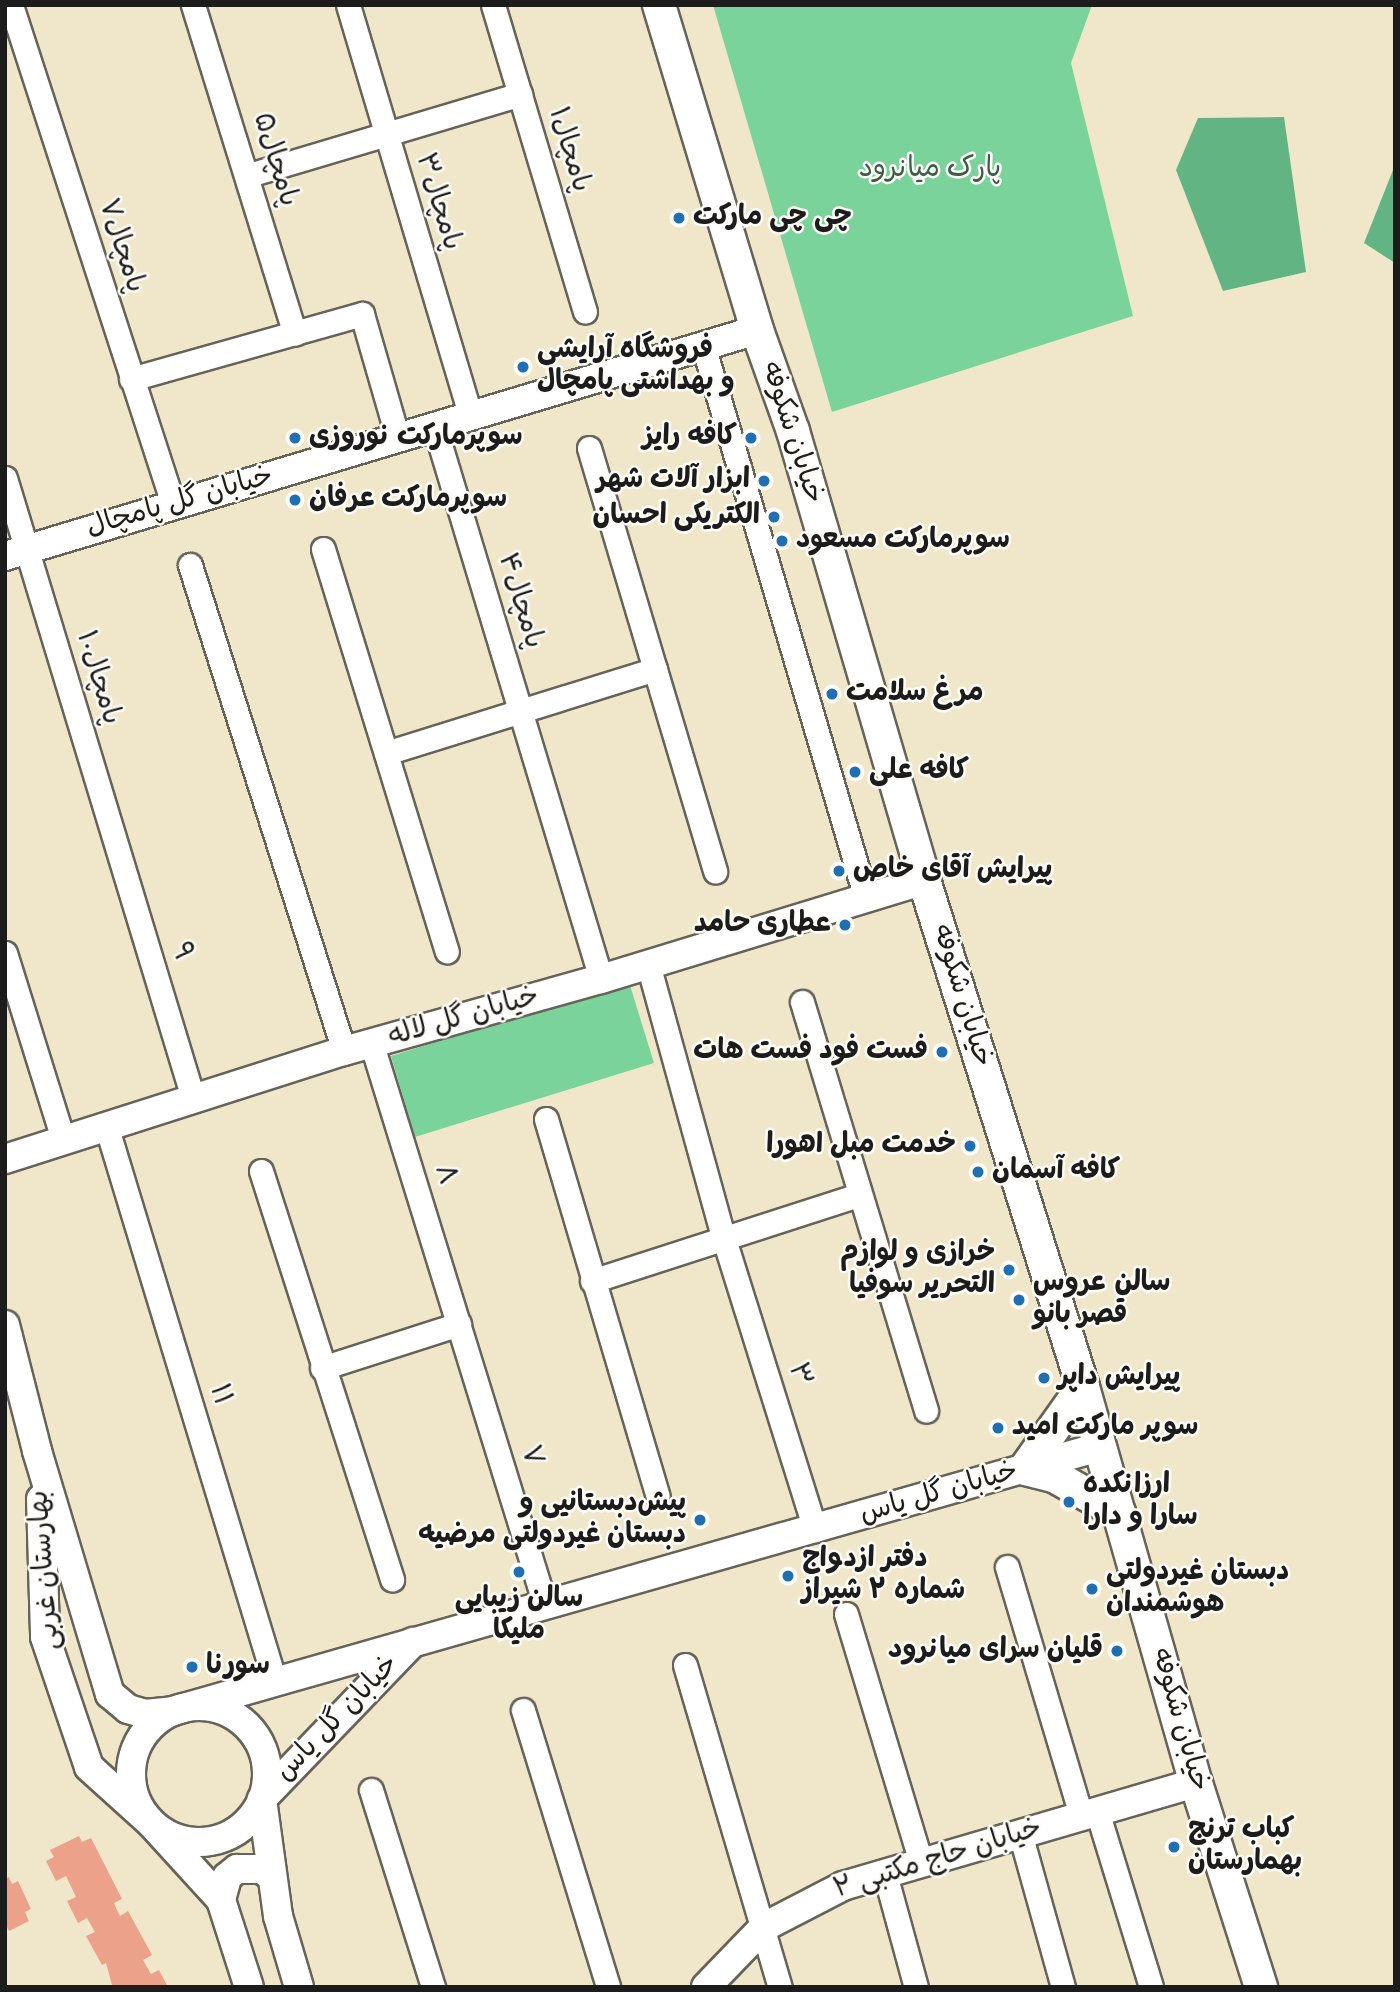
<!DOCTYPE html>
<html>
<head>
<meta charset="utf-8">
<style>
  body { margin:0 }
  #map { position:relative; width:1400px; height:1992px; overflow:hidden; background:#f0e7cb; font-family:"Indie Flower","Playpen Sans Arabic",sans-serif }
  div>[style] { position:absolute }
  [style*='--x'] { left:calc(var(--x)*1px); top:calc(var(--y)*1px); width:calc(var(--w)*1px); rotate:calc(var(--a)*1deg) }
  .green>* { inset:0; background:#79d39a }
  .forest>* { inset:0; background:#62b582 }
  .building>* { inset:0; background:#eca28a }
  .roads { filter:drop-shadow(2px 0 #666359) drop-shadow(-2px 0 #666359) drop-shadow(0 2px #666359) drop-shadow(0 -2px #666359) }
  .minor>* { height:23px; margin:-11.5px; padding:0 11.5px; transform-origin:11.5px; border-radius:11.5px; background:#fff }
  .tertiary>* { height:28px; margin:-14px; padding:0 14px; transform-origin:14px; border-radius:14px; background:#fff }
  .tertiary>.ring { margin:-14px; padding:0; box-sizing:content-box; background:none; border:28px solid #fff; border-radius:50% }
  .secondary>* { height:32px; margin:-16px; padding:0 16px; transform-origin:16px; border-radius:16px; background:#fff }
  .dots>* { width:19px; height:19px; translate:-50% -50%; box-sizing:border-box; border:4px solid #fdfcf7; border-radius:50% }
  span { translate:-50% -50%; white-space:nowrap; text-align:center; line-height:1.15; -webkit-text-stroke:5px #fdfcf7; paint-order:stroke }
  .street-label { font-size:28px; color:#1c1c1c }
  .park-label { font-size:28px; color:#3d5c48 }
  .poi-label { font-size:28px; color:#1c1c1c; font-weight:700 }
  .left { translate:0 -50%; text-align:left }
  .right { translate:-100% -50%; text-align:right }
  .frame { position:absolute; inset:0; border:7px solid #1c1c1c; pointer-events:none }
</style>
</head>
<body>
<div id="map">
  <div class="green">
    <i style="clip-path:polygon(713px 5px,1092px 5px,1071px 63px,1133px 316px,832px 412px)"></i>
    <i style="clip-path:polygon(629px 982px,654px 1063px,415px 1137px,391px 1056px)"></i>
  </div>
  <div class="forest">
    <i style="clip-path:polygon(1284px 117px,1306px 272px,1223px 291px,1176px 170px,1198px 118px)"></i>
    <i style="clip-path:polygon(1395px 165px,1395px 263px,1364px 243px)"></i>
  </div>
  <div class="building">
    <i style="clip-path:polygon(79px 1836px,82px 1842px,91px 1838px,122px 1899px,114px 1903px,117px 1910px,120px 1916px,128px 1911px,152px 1955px,143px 1960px,151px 1974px,159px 1970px,168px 1987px,112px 1985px,106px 1963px,102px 1965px,86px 1936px,95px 1932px,87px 1918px,78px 1923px,67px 1901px,76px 1897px,66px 1876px,56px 1881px,46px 1861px,54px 1857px,50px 1850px)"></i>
    <i style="clip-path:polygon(9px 1877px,12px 1884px,18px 1881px,31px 1909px,25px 1912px,29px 1921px,9px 1931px,5px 1923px,5px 1879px)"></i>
  </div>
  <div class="roads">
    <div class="minor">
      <i style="--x:11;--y:5;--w:525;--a:72.01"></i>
      <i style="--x:193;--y:5;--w:344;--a:72.8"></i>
      <i style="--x:348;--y:5;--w:430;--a:73.4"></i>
      <i style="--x:493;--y:5;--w:320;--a:73.3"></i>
      <i style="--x:249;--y:175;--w:283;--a:-16.6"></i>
      <i style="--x:703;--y:345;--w:573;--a:73.59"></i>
      <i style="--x:131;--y:379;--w:240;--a:-15.7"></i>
      <i style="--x:362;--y:314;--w:130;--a:73.9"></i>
      <i style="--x:435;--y:428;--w:575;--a:73.23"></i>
      <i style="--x:589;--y:448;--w:442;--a:73.4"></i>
      <i style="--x:5;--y:478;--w:648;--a:73.13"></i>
      <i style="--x:323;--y:549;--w:421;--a:72.9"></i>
      <i style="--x:190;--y:565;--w:510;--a:72.42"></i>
      <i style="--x:386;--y:753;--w:282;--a:-17.3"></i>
      <i style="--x:5;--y:953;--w:195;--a:72.7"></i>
      <i style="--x:648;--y:964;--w:285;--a:74.6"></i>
      <i style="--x:724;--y:1239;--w:305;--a:72.6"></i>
      <i style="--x:802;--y:1002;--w:427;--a:73.1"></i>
      <i style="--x:372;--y:1045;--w:586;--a:72.83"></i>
      <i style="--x:546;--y:1119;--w:393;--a:73.5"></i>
      <i style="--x:106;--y:1125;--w:582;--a:73.12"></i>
      <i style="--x:261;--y:1171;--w:429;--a:72.2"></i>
      <i style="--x:592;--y:1281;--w:281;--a:-17.9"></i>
      <i style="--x:322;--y:1368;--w:144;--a:-17.8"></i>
      <i style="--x:1007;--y:1567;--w:259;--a:73.4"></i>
      <i style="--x:846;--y:1614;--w:260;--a:73.2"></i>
      <i style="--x:685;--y:1665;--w:336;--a:73.6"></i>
      <i style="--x:523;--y:1710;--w:290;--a:72.9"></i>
      <i style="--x:371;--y:1790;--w:207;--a:72.5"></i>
      <i style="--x:1097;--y:1811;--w:184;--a:72.9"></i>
      <i style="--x:1020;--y:1833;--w:160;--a:74.4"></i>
      <i style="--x:885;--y:1874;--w:117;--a:74.7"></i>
    </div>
    <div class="tertiary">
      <i style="--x:5;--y:556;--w:785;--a:-16.73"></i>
      <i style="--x:5;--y:1159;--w:356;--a:-17.7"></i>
      <i style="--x:344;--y:1051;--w:267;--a:-15.7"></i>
      <i style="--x:601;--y:979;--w:338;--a:-17"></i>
      <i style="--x:5;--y:1325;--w:130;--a:75.7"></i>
      <i style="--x:37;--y:1451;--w:254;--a:73.3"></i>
      <i style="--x:110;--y:1694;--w:23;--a:40"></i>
      <i style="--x:128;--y:1709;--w:18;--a:16"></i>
      <i style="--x:145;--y:1714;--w:28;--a:-6"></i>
      <i style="--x:173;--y:1711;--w:963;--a:-15.91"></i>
      <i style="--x:41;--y:1499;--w:138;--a:88.3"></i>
      <i style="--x:45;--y:1637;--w:137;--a:71.3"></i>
      <i style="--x:89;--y:1767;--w:84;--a:42.1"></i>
      <i style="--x:151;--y:1823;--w:104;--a:47.7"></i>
      <i style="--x:221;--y:1900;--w:91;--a:72.2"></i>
      <i class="ring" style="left:131px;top:1706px;width:108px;height:108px"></i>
      <i style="--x:221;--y:1900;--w:24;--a:-75"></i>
      <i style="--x:227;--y:1877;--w:13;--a:-39"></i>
      <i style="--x:237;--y:1869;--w:25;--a:0"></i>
      <i style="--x:262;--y:1869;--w:13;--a:39"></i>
      <i style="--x:299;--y:1987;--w:74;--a:-106.5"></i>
      <i style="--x:278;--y:1916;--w:118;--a:-97.8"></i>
      <i style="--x:262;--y:1799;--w:218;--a:-46.1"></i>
      <i style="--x:706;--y:1987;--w:83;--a:-46"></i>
      <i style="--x:764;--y:1927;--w:89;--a:-27.4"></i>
      <i style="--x:843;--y:1886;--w:368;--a:-16.3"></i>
    </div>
    <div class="secondary">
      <i style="--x:659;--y:5;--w:339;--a:73.2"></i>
      <i style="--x:757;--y:330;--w:107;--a:70.4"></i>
      <i style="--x:793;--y:431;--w:468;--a:73.7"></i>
      <i style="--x:924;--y:880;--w:531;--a:72.59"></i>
      <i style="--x:1083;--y:1387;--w:412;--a:74.1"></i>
      <i style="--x:1196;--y:1783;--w:214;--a:72.3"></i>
      <i style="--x:1083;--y:1387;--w:100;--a:125.3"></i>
      <i style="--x:1025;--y:1469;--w:32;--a:14"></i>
      <i style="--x:1056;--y:1477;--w:73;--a:29.7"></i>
    </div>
  </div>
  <div class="dots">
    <i style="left:679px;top:218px;background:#1f6fb2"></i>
    <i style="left:523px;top:367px;background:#1f6fb2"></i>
    <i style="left:295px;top:438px;background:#1f6fb2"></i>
    <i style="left:751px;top:438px;background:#1f6fb2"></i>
    <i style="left:764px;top:481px;background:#1f6fb2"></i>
    <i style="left:295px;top:500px;background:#1f6fb2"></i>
    <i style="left:774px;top:517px;background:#1f6fb2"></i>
    <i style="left:782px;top:541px;background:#1f6fb2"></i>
    <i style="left:832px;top:694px;background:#1f6fb2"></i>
    <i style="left:855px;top:772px;background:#1f6fb2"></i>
    <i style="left:839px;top:871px;background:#1f6fb2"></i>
    <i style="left:845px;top:925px;background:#1f6fb2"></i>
    <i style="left:942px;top:1052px;background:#1f6fb2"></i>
    <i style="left:970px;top:1146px;background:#1f6fb2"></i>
    <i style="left:978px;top:1172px;background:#1f6fb2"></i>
    <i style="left:1009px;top:1270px;background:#1f6fb2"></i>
    <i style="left:1019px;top:1300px;background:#1f6fb2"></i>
    <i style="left:1044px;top:1378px;background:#1f6fb2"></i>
    <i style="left:998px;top:1428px;background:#1f6fb2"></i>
    <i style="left:1069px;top:1502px;background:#1f6fb2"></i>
    <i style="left:700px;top:1520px;background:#1f6fb2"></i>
    <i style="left:519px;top:1572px;background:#1f6fb2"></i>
    <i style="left:788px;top:1576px;background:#1f6fb2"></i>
    <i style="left:1092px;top:1589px;background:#1f6fb2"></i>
    <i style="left:1117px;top:1651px;background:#1f6fb2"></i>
    <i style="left:192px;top:1667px;background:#1f6fb2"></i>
    <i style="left:1174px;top:1847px;background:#1f6fb2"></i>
  </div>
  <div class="street-label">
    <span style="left:568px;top:150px;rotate:73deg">پامچال۱</span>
    <span style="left:274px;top:160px;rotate:73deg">پامچال۵</span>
    <span style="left:437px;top:202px;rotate:73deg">پامچال۳</span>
    <span style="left:120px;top:246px;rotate:72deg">پامچال۷</span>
    <span style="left:791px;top:433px;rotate:72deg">خیابان شکوفه</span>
    <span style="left:180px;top:503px;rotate:-16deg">خیابان گل پامچال</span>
    <span style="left:519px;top:601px;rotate:73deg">پامچال۴</span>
    <span style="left:97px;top:678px;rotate:73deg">پامچال۱۰</span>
    <span style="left:180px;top:952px;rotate:73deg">۹</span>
    <span style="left:961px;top:996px;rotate:73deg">خیابان شکوفه</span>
    <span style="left:464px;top:1018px;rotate:-16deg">خیابان گل لاله</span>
    <span style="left:444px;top:1175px;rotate:73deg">۸</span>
    <span style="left:798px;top:1375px;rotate:73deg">۳</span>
    <span style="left:219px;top:1395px;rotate:73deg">۱۱</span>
    <span style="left:530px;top:1456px;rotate:73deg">۷</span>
    <span style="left:939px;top:1494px;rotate:-16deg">خیابان گل یاس</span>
    <span style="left:46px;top:1570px;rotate:-94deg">بهارستان غربی</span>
    <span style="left:338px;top:1719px;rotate:-46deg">خیابان گل یاس</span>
    <span style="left:1179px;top:1720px;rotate:74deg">خیابان شکوفه</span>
    <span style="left:938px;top:1860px;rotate:-17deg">خیابان حاج مکتبی ۲</span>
  </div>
  <div class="park-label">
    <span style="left:930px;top:170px">پارک میانرود</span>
  </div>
  <div class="poi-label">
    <span class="left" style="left:693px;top:218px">چی چی مارکت</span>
    <span class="left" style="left:537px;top:367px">فروشگاه آرایشی<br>و بهداشتی پامچال</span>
    <span class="left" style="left:309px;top:438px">سوپرمارکت نوروزی</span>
    <span class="right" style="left:737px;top:438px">کافه رایز</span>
    <span class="right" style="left:750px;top:481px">ابزار آلات شهر</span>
    <span class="left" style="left:309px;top:500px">سوپرمارکت عرفان</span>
    <span class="right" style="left:760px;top:517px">الکتریکی احسان</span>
    <span class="left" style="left:796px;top:541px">سوپرمارکت مسعود</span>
    <span class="left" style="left:846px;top:694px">مرغ سلامت</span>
    <span class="left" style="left:869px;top:772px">کافه علی</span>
    <span class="left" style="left:853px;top:871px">پیرایش آقای خاص</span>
    <span class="right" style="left:831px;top:925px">عطاری حامد</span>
    <span class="right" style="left:928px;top:1052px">فست فود فست هات</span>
    <span class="right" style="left:956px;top:1146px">خدمت مبل اهورا</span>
    <span class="left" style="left:992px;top:1172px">کافه آسمان</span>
    <span class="right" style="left:995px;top:1270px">خرازی و لوازم<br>التحریر سوفیا</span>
    <span class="left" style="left:1033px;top:1300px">سالن عروس<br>قصر بانو</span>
    <span class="left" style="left:1058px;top:1378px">پیرایش داپر</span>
    <span class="left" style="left:1012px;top:1428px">سوپر مارکت امید</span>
    <span class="left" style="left:1083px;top:1502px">ارزانکده<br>سارا و دارا</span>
    <span class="right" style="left:686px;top:1520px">پیش‌دبستانیی و<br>دبستان غیردولتی مرضیه</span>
    <span class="left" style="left:802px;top:1576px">دفتر ازدواج<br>شماره ۲ شیراز</span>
    <span class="left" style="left:1106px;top:1589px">دبستان غیردولتی<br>هوشمندان</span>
    <span style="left:519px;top:1616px">سالن زیبایی<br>ملیکا</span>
    <span class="right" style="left:1103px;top:1651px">قلیان سرای میانرود</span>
    <span class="left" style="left:206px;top:1667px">سورنا</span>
    <span class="left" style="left:1188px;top:1847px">کباب ترنج<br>بهمارستان</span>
  </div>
  <div class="frame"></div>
</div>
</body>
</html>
